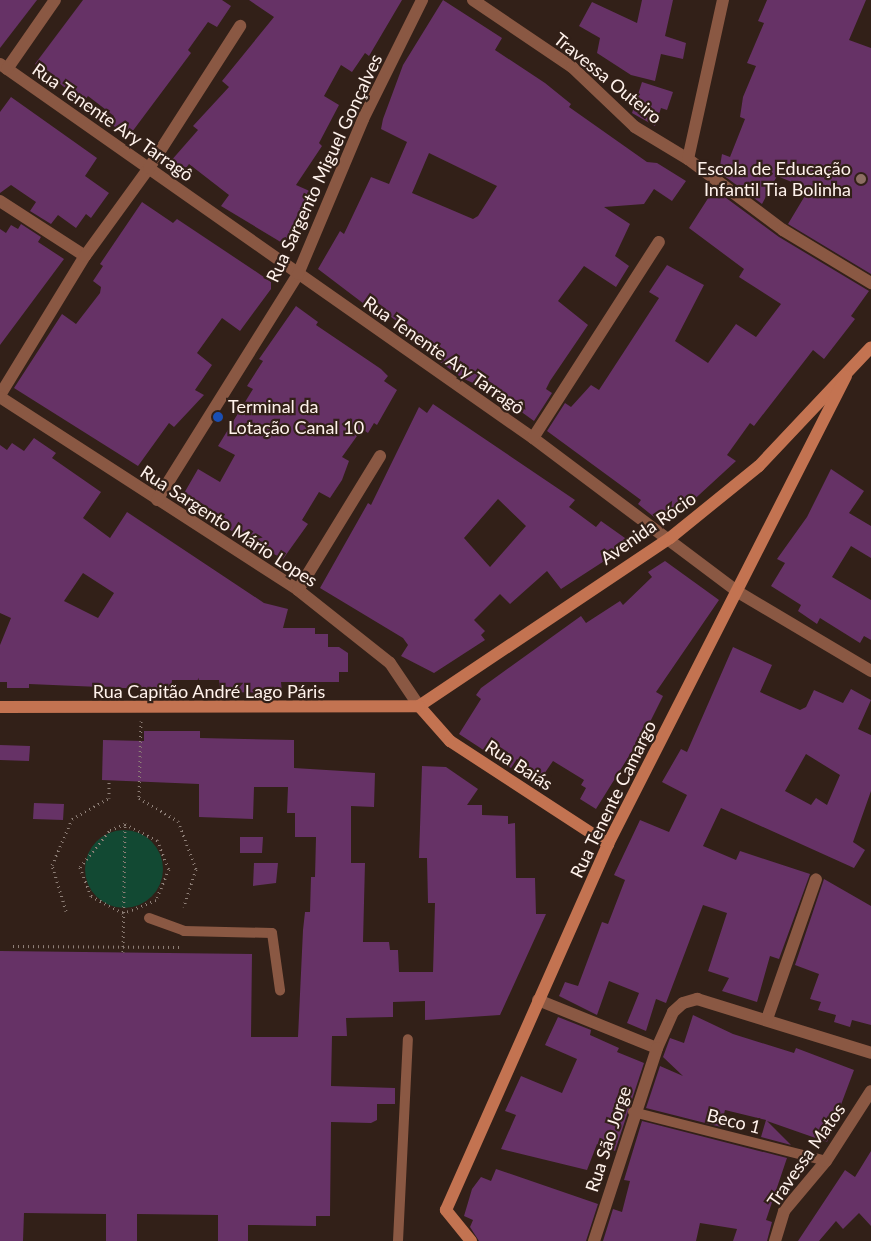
<!DOCTYPE html>
<html>
<head>
<meta charset="utf-8">
<style>
  body { margin:0 }
  #map { position:relative; width:871px; height:1241px; overflow:hidden; background:#322018; font-family:Lato,sans-serif }
  div>[style] { position:absolute }
  [style*='--x'] { left:calc(var(--x)*1px); top:calc(var(--y)*1px); width:calc(var(--w)*1px); rotate:calc(var(--a)*1deg) }
  .green>* { inset:0; background:#124933 }
  .round { border-radius:50% }
  .building>* { inset:0; background:#663266 }
  .path>* { height:3px; margin-top:-1.5px; transform-origin:0; background:repeating-linear-gradient(90deg,#8e7f77 0 1px,transparent 0 5px) }
  .lane>* { height:10px; margin:-5px; padding:0 5px; transform-origin:5px; border-radius:5px; background:#8a5843 }
  .street>* { height:12px; margin:-6px; padding:0 6px; transform-origin:6px; border-radius:6px; background:#8a5843 }
  .secondary>* { height:12px; margin:-6px; padding:0 6px; transform-origin:6px; border-radius:6px; background:#c37351 }
  .dots>* { width:14px; height:14px; translate:-50% -50%; box-sizing:border-box; border:2px solid #322018; border-radius:50% }
  span { translate:-50% -50%; white-space:nowrap; text-align:center; line-height:1.15; -webkit-text-stroke:4.5px #322018; paint-order:stroke }
  .street-label { font-size:18px; color:#fff2ec }
  .poi-label { font-size:18px; color:#fff2ec }
  .right { translate:-100% -50%; text-align:right }
  .left { translate:0 -50%; text-align:left }
</style>
</head>
<body>
<div id="map">
  <div class="green">
    <i class="round" style="left:85px;top:830px;width:78px;height:78px"></i>
  </div>
  <div class="building">
    <i style="clip-path:polygon(0 0,37px 0,0 48px)"></i>
    <i style="clip-path:polygon(83px 0,222px 0,231px 6px,217px 27px,208px 22px,188px 50px,191px 53px,129px 136px,109px 123px,114px 116px,88px 96px,83px 102px,35px 64px)"></i>
    <i style="clip-path:polygon(249px 0,402px 0,369px 56px,365px 53px,352px 72px,341px 65px,324px 96px,339px 105px,319px 143px,322px 146px,296px 185px,314px 193px,289px 247px,221px 206px,229px 195px,189px 164px,183px 172px,170px 162px,198px 130px,193px 126px,229px 87px,222px 81px,274px 17px)"></i>
    <i style="clip-path:polygon(evenodd,443px 0,502px 38px,495px 50px,545px 83px,571px 104px,569px 107px,647px 162px,657px 163px,686px 181px,672px 201px,654px 189px,644px 204px,604px 207px,630px 224px,615px 256px,629px 266px,616px 287px,584px 266px,558px 301px,588px 325px,550px 381px,546px 389px,552px 393px,534px 421px,495px 393px,462px 378px,417px 345px,422px 340px,379px 308px,376px 313px,318px 269px,340px 231px,344px 234px,371px 177px,389px 184px,407px 142px,381px 129px,383px 119px,403px 65px,443px 0,429px 153px,497px 186px,478px 216px,473px 219px,412px 193px,429px 153px)"></i>
    <i style="clip-path:polygon(642px 0,673px 0,665px 36px,686px 43px,683px 59px,661px 54px,655px 81px,631px 75px,597px 53px,600px 38px,579px 26px,592px 2px,637px 23px)"></i>
    <i style="clip-path:polygon(767px 0,866px 0,849px 40px,871px 48px,871px 274px,788px 224px,809px 189px,777px 176px,762px 204px,719px 172px,722px 154px,730px 157px,745px 119px,740px 117px,743px 97px,756px 66px,747px 63px,764px 23px,758px 21px)"></i>
    <i style="clip-path:polygon(642px 82px,673px 92px,667px 110px,661px 108px,655px 126px,632px 113px)"></i>
    <i style="clip-path:polygon(11px 97px,97px 158px,85px 176px,109px 193px,91px 218px,86px 214px,76px 228px,58px 215px,51px 224px,30px 211px,36px 202px,11px 185px,0 193px,0 112px)"></i>
    <i style="clip-path:polygon(714px 189px,779px 237px,869px 291px,851px 316px,855px 319px,824px 359px,813px 350px,754px 426px,750px 423px,727px 455px,736px 461px,687px 506px,681px 501px,659px 521px,638px 504px,641px 500px,547px 431px,565px 403px,571px 407px,591px 385px,599px 390px,659px 298px,649px 292px,667px 265px,704px 285px,675px 341px,708px 363px,736px 324px,756px 337px,781px 304px,739px 277px,744px 269px,689px 228px)"></i>
    <i style="clip-path:polygon(142px 202px,173px 223px,177px 219px,252px 269px,271px 282px,271px 289px,240px 331px,222px 318px,197px 353px,212px 365px,195px 390px,204px 395px,174px 427px,169px 423px,138px 466px,14px 388px,62px 314px,76px 324px,100px 293px,101px 287px,93px 281px,103px 266px,100px 264px)"></i>
    <i style="clip-path:polygon(21px 224px,41px 237px,38px 242px,64px 259px,0 345px,0 229px,6px 233px,11px 225px,18px 229px)"></i>
    <i style="clip-path:polygon(296px 306px,318px 322px,316px 325px,381px 369px,388px 376px,384px 381px,397px 390px,377px 425px,374px 423px,368px 433px,362px 429px,342px 457px,349px 461px,342px 480px,330px 498px,319px 492px,302px 520px,308px 524px,283px 559px,179px 502px,198px 469px,220px 482px,235px 455px,218px 446px,253px 389px,247px 386px,263px 361px,259px 359px)"></i>
    <i style="clip-path:polygon(evenodd,433px 404px,575px 500px,569px 507px,596px 527px,601px 521px,632px 543px,561px 589px,547px 571px,510px 604px,500px 594px,474px 620px,485px 631px,481px 635px,485px 640px,434px 673px,401px 656px,408px 645px,403px 638px,320px 588px,368px 503px,371px 505px,419px 407px,427px 413px,433px 404px,498px 499px,526px 526px,490px 567px,464px 538px,498px 499px)"></i>
    <i style="clip-path:polygon(evenodd,34px 438px,56px 453px,52px 458px,101px 492px,83px 518px,110px 538px,127px 512px,264px 603px,288px 609px,283px 628px,315px 628px,315px 634px,328px 634px,328px 647px,339px 647px,348px 653px,348px 672px,339px 672px,339px 682px,281px 682px,282px 693px,220px 692px,219px 680px,172px 680px,171px 690px,29px 684px,29px 688px,7px 688px,7px 682px,0 682px,0 645px,11px 618px,0 613px,0 445px,7px 450px,12px 443px,24px 451px,34px 438px,83px 573px,114px 593px,98px 618px,64px 601px,83px 573px)"></i>
    <i style="clip-path:polygon(831px 469px,864px 491px,849px 513px,871px 526px,871px 558px,851px 546px,832px 577px,871px 600px,871px 640px,864px 636px,860px 643px,820px 618px,817px 624px,798px 611px,801px 605px,771px 586px,785px 563px,777px 559px,807px 517px)"></i>
    <i style="clip-path:polygon(665px 561px,719px 600px,656px 692px,663px 696px,649px 724px,596px 809px,580px 799px,586px 788px,581px 785px,584px 780px,553px 761px,542px 777px,517px 759px,511px 768px,459px 734px,481px 699px,476px 695px,481px 688px,581px 616px,586px 623px,620px 601px,623px 605px,652px 577px,648px 572px)"></i>
    <i style="clip-path:polygon(evenodd,733px 647px,772px 665px,760px 692px,800px 710px,806px 707px,814px 690px,843px 703px,851px 689px,871px 700px,858px 729px,871px 735px,871px 791px,853px 842px,865px 850px,854px 868px,721px 808px,703px 846px,736px 860px,740px 851px,810px 874px,779px 959px,770px 956px,757px 1002px,722px 991px,729px 978px,708px 971px,727px 913px,703px 905px,666px 1003px,656px 999px,646px 1031px,627px 1023px,639px 993px,609px 981px,597px 1015px,559px 996px,565px 982px,578px 986px,602px 922px,608px 924px,625px 880px,614px 875px,640px 820px,669px 832px,687px 795px,662px 782px,681px 749px,687px 752px,733px 647px,806px 754px,840px 775px,827px 805px,816px 798px,811px 805px,785px 791px,806px 754px)"></i>
    <i style="clip-path:polygon(144px 731px,200px 731px,200px 738px,294px 740px,294px 768px,375px 773px,374px 807px,351px 806px,351px 863px,365px 863px,363px 942px,389px 942px,390px 950px,398px 950px,399px 972px,433px 972px,435px 903px,428px 903px,427px 858px,419px 858px,422px 766px,446px 767px,478px 789px,467px 805px,482px 805px,482px 815px,508px 816px,508px 824px,515px 823px,516px 878px,535px 878px,536px 914px,546px 914px,500px 1015px,425px 1020px,425px 1001px,393px 1002px,393px 1017px,346px 1018px,347px 1036px,332px 1036px,331px 1086px,395px 1088px,395px 1104px,377px 1104px,377px 1120px,371px 1123px,331px 1122px,330px 1216px,316px 1216px,316px 1226px,248px 1225px,248px 1241px,218px 1241px,218px 1215px,137px 1214px,137px 1241px,106px 1241px,106px 1214px,24px 1213px,23px 1241px,0 1241px,0 951px,252px 954px,251px 1037px,298px 1037px,303px 930px,305px 912px,310px 912px,311px 877px,315px 877px,316px 837px,295px 837px,295px 813px,287px 813px,288px 787px,254px 787px,253px 819px,199px 817px,199px 784px,102px 780px,103px 740px,144px 741px)"></i>
    <i style="clip-path:polygon(0 745px,30px 746px,29px 761px,0 760px)"></i>
    <i style="clip-path:polygon(34px 803px,64px 804px,63px 820px,33px 819px)"></i>
    <i style="clip-path:polygon(240px 837px,263px 837px,262px 853px,240px 853px)"></i>
    <i style="clip-path:polygon(254px 863px,278px 863px,276px 883px,253px 886px)"></i>
    <i style="clip-path:polygon(824px 879px,871px 906px,871px 1025px,852px 1020px,850px 1027px,834px 1022px,836px 1015px,818px 1010px,821px 1002px,810px 999px,819px 974px,795px 965px)"></i>
    <i style="clip-path:polygon(693px 1015px,733px 1034px,794px 1053px,796px 1048px,854px 1070px,827px 1142px,767px 1121px,791px 1145px,761px 1137px,766px 1120px,725px 1110px,721px 1127px,646px 1108px,660px 1066px,683px 1076px,663px 1057px,670px 1038px,684px 1043px)"></i>
    <i style="clip-path:polygon(558px 1017px,591px 1030px,590px 1035px,619px 1048px,617px 1052px,644px 1063px,615px 1151px,597px 1144px,587px 1170px,501px 1149px,516px 1115px,505px 1111px,521px 1076px,562px 1093px,577px 1059px,545px 1045px)"></i>
    <i style="clip-path:polygon(642px 1121px,787px 1158px,766px 1220px,772px 1222px,767px 1241px,733px 1241px,737px 1229px,700px 1223px,696px 1241px,603px 1241px,613px 1209px,622px 1212px,630px 1181px,624px 1180px)"></i>
    <i style="clip-path:polygon(871px 1151px,871px 1226px,859px 1213px,843px 1229px,836px 1221px,819px 1241px,798px 1241px,845px 1170px,855px 1177px)"></i>
    <i style="clip-path:polygon(496px 1169px,598px 1204px,586px 1241px,479px 1241px,470px 1227px,473px 1220px,464px 1216px,472px 1189px,481px 1177px,491px 1181px)"></i>
  </div>
  <div class="path">
    <i style="--x:141;--y:721;--w:77;--a:91.5"></i>
    <i style="--x:139;--y:798;--w:45;--a:30.5"></i>
    <i style="--x:178;--y:821;--w:51;--a:69.4"></i>
    <i style="--x:196;--y:869;--w:40;--a:108"></i>
    <i style="--x:125;--y:824;--w:36;--a:27"></i>
    <i style="--x:157;--y:840;--w:31;--a:68"></i>
    <i style="--x:169;--y:869;--w:34;--a:113"></i>
    <i style="--x:156;--y:900;--w:35;--a:158"></i>
    <i style="--x:123;--y:913;--w:36;--a:-152"></i>
    <i style="--x:91;--y:896;--w:31;--a:-111"></i>
    <i style="--x:80;--y:867;--w:48;--a:-51"></i>
    <i style="--x:110;--y:830;--w:16;--a:-22"></i>
    <i style="--x:66;--y:911;--w:48;--a:-106.9"></i>
    <i style="--x:52;--y:865;--w:50;--a:-66.5"></i>
    <i style="--x:72;--y:819;--w:43;--a:-29.6"></i>
    <i style="--x:109;--y:798;--w:18;--a:-90"></i>
    <i style="--x:13;--y:946;--w:169;--a:0.3"></i>
    <i style="--x:123;--y:952;--w:128;--a:-89.1"></i>
  </div>
  <div class="lane">
    <i style="--x:149;--y:918;--w:37;--a:20"></i>
    <i style="--x:184;--y:931;--w:88;--a:1.3"></i>
    <i style="--x:272;--y:933;--w:58;--a:82"></i>
    <i style="--x:633;--y:1112;--w:199;--a:14.2"></i>
    <i style="--x:398;--y:1241;--w:202;--a:-87.2"></i>
  </div>
  <div class="street">
    <i style="--x:473;--y:0;--w:120;--a:34.1"></i>
    <i style="--x:572;--y:67;--w:87;--a:43.6"></i>
    <i style="--x:635;--y:127;--w:62;--a:31.1"></i>
    <i style="--x:688;--y:159;--w:119;--a:36.8"></i>
    <i style="--x:783;--y:230;--w:103;--a:31.1"></i>
    <i style="--x:0;--y:64;--w:651;--a:35.06"></i>
    <i style="--x:533;--y:438;--w:256;--a:36.9"></i>
    <i style="--x:738;--y:592;--w:155;--a:30.7"></i>
    <i style="--x:7;--y:69;--w:84;--a:-55.2"></i>
    <i style="--x:688;--y:159;--w:163;--a:-77.6"></i>
    <i style="--x:0;--y:201;--w:101;--a:32.9"></i>
    <i style="--x:0;--y:395;--w:163;--a:-58.6"></i>
    <i style="--x:85;--y:256;--w:109;--a:-54"></i>
    <i style="--x:149;--y:168;--w:169;--a:-57.3"></i>
    <i style="--x:0;--y:397;--w:355;--a:32.9"></i>
    <i style="--x:298;--y:590;--w:117;--a:38.4"></i>
    <i style="--x:390;--y:663;--w:52;--a:56"></i>
    <i style="--x:533;--y:438;--w:233;--a:-57.3"></i>
    <i style="--x:157;--y:500;--w:266;--a:-58"></i>
    <i style="--x:298;--y:274;--w:168;--a:-67.2"></i>
    <i style="--x:363;--y:119;--w:133;--a:-63.6"></i>
    <i style="--x:298;--y:590;--w:157;--a:-58.5"></i>
    <i style="--x:538;--y:1000;--w:128;--a:22"></i>
    <i style="--x:657;--y:1048;--w:39;--a:-66"></i>
    <i style="--x:673;--y:1012;--w:13;--a:-42"></i>
    <i style="--x:683;--y:1003;--w:15;--a:-16"></i>
    <i style="--x:697;--y:999;--w:182;--a:17.2"></i>
    <i style="--x:767;--y:1019;--w:148;--a:-70.7"></i>
    <i style="--x:594;--y:1241;--w:203;--a:-71.9"></i>
    <i style="--x:775;--y:1241;--w:31;--a:-73"></i>
    <i style="--x:784;--y:1211;--w:65;--a:-50"></i>
    <i style="--x:826;--y:1161;--w:83;--a:-57.3"></i>
  </div>
  <div class="secondary">
    <i style="--x:419;--y:706;--w:302;--a:-33.8"></i>
    <i style="--x:670;--y:538;--w:114;--a:-39"></i>
    <i style="--x:759;--y:466;--w:163;--a:-46.7"></i>
    <i style="--x:419;--y:706;--w:47;--a:48.5"></i>
    <i style="--x:450;--y:741;--w:189;--a:33.1"></i>
    <i style="--x:0;--y:707;--w:419;--a:-0.1"></i>
    <i style="--x:471;--y:1241;--w:40;--a:-129"></i>
    <i style="--x:446;--y:1210;--w:400;--a:-66.1"></i>
    <i style="--x:608;--y:844;--w:525;--a:-63.04"></i>
  </div>
  <div class="dots">
    <i style="left:861px;top:179px;background:#8d6e63"></i>
    <i style="left:218px;top:417px;background:#1a4fb4"></i>
  </div>
  <div class="street-label">
    <span style="left:608px;top:78px;rotate:39deg">Travessa Outeiro</span>
    <span style="left:113px;top:122px;rotate:35deg">Rua Tenente Ary Tarragô</span>
    <span style="left:324px;top:168px;rotate:-65deg">Rua Sargento Miguel Gonçalves</span>
    <span style="left:444px;top:355px;rotate:35deg">Rua Tenente Ary Tarragô</span>
    <span style="left:229px;top:526px;rotate:33deg">Rua Sargento Mário Lopes</span>
    <span style="left:648px;top:528px;rotate:-35deg">Avenida Rócio</span>
    <span style="left:209px;top:691px">Rua Capitão André Lago Páris</span>
    <span style="left:519px;top:765px;rotate:33deg">Rua Baiás</span>
    <span style="left:613px;top:799px;rotate:-64deg">Rua Tenente Camargo</span>
    <span style="left:734px;top:1121px;rotate:14deg">Beco 1</span>
    <span style="left:608px;top:1139px;rotate:-72deg">Rua São Jorge</span>
    <span style="left:806px;top:1155px;rotate:-55deg">Travessa Matos</span>
  </div>
  <div class="poi-label">
    <span class="right" style="left:851px;top:179px">Escola de Educação<br>Infantil Tia Bolinha</span>
    <span class="left" style="left:228px;top:417px">Terminal da<br>Lotação Canal 10</span>
  </div>
</div>
</body>
</html>
